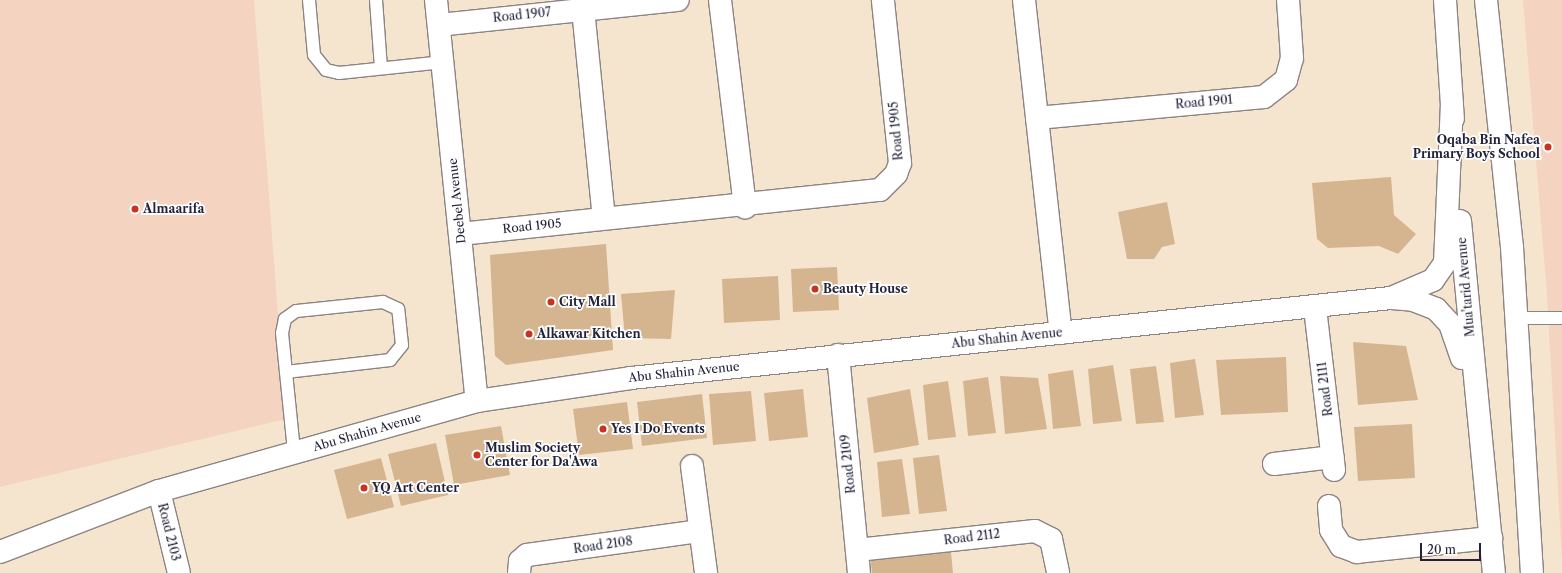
<!DOCTYPE html>
<html>
<head>
<meta charset="utf-8">
<style>
  body { margin:0 }
  #map { position:relative; width:1562px; height:573px; overflow:hidden; background:#f6e5ce; font-family:"Libre Caslon Text",serif }
  div>[style] { position:absolute }
  [style*='--x'] { left:calc(var(--x)*1px); top:calc(var(--y)*1px); width:calc(var(--w)*1px); rotate:calc(var(--a)*1deg) }
  .built>* { inset:0; background:#f5d3c1 }
  .building>* { inset:0; background:#d5b58f }
  .roads { filter:drop-shadow(1px 0 #8c8484) drop-shadow(-1px 0 #8c8484) drop-shadow(0 1px #8c8484) drop-shadow(0 -1px #8c8484) }
  .service>* { height:12px; margin:-6px; padding:0 6px; transform-origin:6px; border-radius:6px; background:#fff }
  .minor>* { height:22px; margin:-11px; padding:0 11px; transform-origin:11px; border-radius:11px; background:#fff }
  .tertiary>* { height:22px; margin:-11px; padding:0 11px; transform-origin:11px; border-radius:11px; background:#fff }
  .dots>* { width:11px; height:11px; translate:-50% -50%; box-sizing:border-box; border:2px solid #fff; border-radius:50% }
  span { translate:-50% -50%; white-space:nowrap; text-align:center; line-height:1.15; -webkit-text-stroke:3.5px #fff; paint-order:stroke }
  .street-label { font-size:12px; color:#22223b }
  .poi-label { font-size:12px; color:#22223b; font-weight:700 }
  .right { translate:-100% -50%; text-align:right }
  .left { translate:0 -50%; text-align:left }
  .scale { position:absolute; left:1420px; top:543px; width:61px; height:18px; box-sizing:border-box; border:2px solid #22223b; border-top:0; padding-left:5px; font-size:12px; line-height:14px; white-space:nowrap; color:#22223b; -webkit-text-stroke:3px #fff; paint-order:stroke }
</style>
</head>
<body>
<div id="map">
  <div class="built">
    <i style="clip-path:polygon(0 0,254px 0,286px 419px,0 487px)"></i>
    <i style="clip-path:polygon(1523px 0,1562px 0,1562px 562px,1547px 295px)"></i>
  </div>
  <div class="building">
    <i style="clip-path:polygon(1391px 177px,1394px 215px,1416px 234px,1398px 254px,1379px 246px,1328px 248px,1317px 239px,1312px 183px)"></i>
    <i style="clip-path:polygon(1167px 202px,1175px 244px,1162px 247px,1154px 259px,1127px 259px,1118px 212px)"></i>
    <i style="clip-path:polygon(606px 244px,613px 350px,506px 365px,495px 356px,490px 255px)"></i>
    <i style="clip-path:polygon(837px 267px,839px 310px,793px 312px,791px 269px)"></i>
    <i style="clip-path:polygon(778px 276px,780px 320px,724px 323px,722px 279px)"></i>
    <i style="clip-path:polygon(675px 290px,671px 339px,625px 338px,621px 294px)"></i>
    <i style="clip-path:polygon(1353px 342px,1406px 346px,1418px 400px,1358px 405px)"></i>
    <i style="clip-path:polygon(1286px 357px,1288px 412px,1221px 415px,1216px 360px)"></i>
    <i style="clip-path:polygon(1195px 359px,1204px 415px,1175px 418px,1170px 363px)"></i>
    <i style="clip-path:polygon(1113px 365px,1122px 421px,1093px 424px,1088px 369px)"></i>
    <i style="clip-path:polygon(1156px 366px,1164px 422px,1136px 424px,1130px 369px)"></i>
    <i style="clip-path:polygon(1073px 370px,1081px 426px,1053px 429px,1048px 374px)"></i>
    <i style="clip-path:polygon(1000px 376px,1038px 378px,1047px 429px,1005px 434px)"></i>
    <i style="clip-path:polygon(988px 377px,996px 433px,968px 436px,963px 381px)"></i>
    <i style="clip-path:polygon(948px 381px,956px 437px,928px 440px,923px 385px)"></i>
    <i style="clip-path:polygon(803px 389px,808px 437px,769px 441px,764px 393px)"></i>
    <i style="clip-path:polygon(910px 389px,919px 445px,874px 453px,867px 398px)"></i>
    <i style="clip-path:polygon(751px 391px,756px 441px,713px 445px,709px 394px)"></i>
    <i style="clip-path:polygon(702px 394px,707px 438px,642px 446px,637px 402px)"></i>
    <i style="clip-path:polygon(627px 402px,633px 449px,579px 455px,573px 409px)"></i>
    <i style="clip-path:polygon(1412px 424px,1415px 478px,1358px 481px,1354px 427px)"></i>
    <i style="clip-path:polygon(501px 426px,510px 475px,454px 485px,445px 435px)"></i>
    <i style="clip-path:polygon(436px 443px,448px 495px,401px 506px,388px 454px)"></i>
    <i style="clip-path:polygon(939px 455px,947px 511px,919px 514px,913px 458px)"></i>
    <i style="clip-path:polygon(381px 458px,394px 507px,347px 519px,334px 470px)"></i>
    <i style="clip-path:polygon(902px 459px,910px 514px,882px 517px,877px 462px)"></i>
    <i style="clip-path:polygon(951px 552px,953px 573px,872px 573px,870px 555px)"></i>
  </div>
  <div class="roads">
    <div class="service">
      <i style="--x:309;--y:0;--w:55;--a:84.8"></i>
      <i style="--x:314;--y:55;--w:19;--a:51"></i>
      <i style="--x:326;--y:70;--w:13;--a:13"></i>
      <i style="--x:339;--y:73;--w:105;--a:-6"></i>
      <i style="--x:376;--y:0;--w:68;--a:85.8"></i>
      <i style="--x:1516;--y:318;--w:46;--a:0"></i>
      <i style="--x:286;--y:372;--w:105;--a:-6.6"></i>
      <i style="--x:390;--y:360;--w:19;--a:-51"></i>
      <i style="--x:402;--y:345;--w:36;--a:-96"></i>
      <i style="--x:398;--y:309;--w:17;--a:-155"></i>
      <i style="--x:383;--y:302;--w:87;--a:174.1"></i>
      <i style="--x:296;--y:311;--w:14;--a:144"></i>
      <i style="--x:285;--y:319;--w:14;--a:102"></i>
      <i style="--x:282;--y:333;--w:120;--a:84.2"></i>
    </div>
    <div class="minor">
      <i style="--x:436;--y:0;--w:403;--a:84.2"></i>
      <i style="--x:720;--y:0;--w:209;--a:83.1"></i>
      <i style="--x:1024;--y:0;--w:335;--a:83.7"></i>
      <i style="--x:583;--y:9;--w:210;--a:84.3"></i>
      <i style="--x:439;--y:25;--w:240;--a:-6"></i>
      <i style="--x:1037;--y:118;--w:228;--a:-5.3"></i>
      <i style="--x:1264;--y:97;--w:28;--a:-38"></i>
      <i style="--x:1286;--y:80;--w:23;--a:-75"></i>
      <i style="--x:1292;--y:58;--w:58;--a:-93.9"></i>
      <i style="--x:460;--y:234;--w:422;--a:-6"></i>
      <i style="--x:880;--y:190;--w:23;--a:-45"></i>
      <i style="--x:896;--y:174;--w:12;--a:-70"></i>
      <i style="--x:900;--y:163;--w:164;--a:-96"></i>
      <i style="--x:1315;--y:308;--w:163;--a:83.3"></i>
      <i style="--x:838;--y:355;--w:219;--a:84.5"></i>
      <i style="--x:1274;--y:464;--w:59;--a:-6.8"></i>
      <i style="--x:692;--y:466;--w:108;--a:82.5"></i>
      <i style="--x:159;--y:491;--w:84;--a:76.3"></i>
      <i style="--x:1329;--y:506;--w:24;--a:85"></i>
      <i style="--x:1331;--y:530;--w:19;--a:58"></i>
      <i style="--x:1341;--y:546;--w:17;--a:21"></i>
      <i style="--x:1357;--y:552;--w:135;--a:-6"></i>
      <i style="--x:857;--y:550;--w:179;--a:-6.1"></i>
      <i style="--x:1035;--y:531;--w:18;--a:27"></i>
      <i style="--x:1051;--y:539;--w:35;--a:78"></i>
      <i style="--x:519;--y:573;--w:12;--a:-85"></i>
      <i style="--x:520;--y:561;--w:9;--a:-41"></i>
      <i style="--x:527;--y:555;--w:175;--a:-7.9"></i>
    </div>
    <div class="tertiary">
      <i style="--x:1445;--y:0;--w:119;--a:86.2"></i>
      <i style="--x:1486;--y:0;--w:248;--a:84"></i>
      <i style="--x:1512;--y:247;--w:327;--a:86.5"></i>
      <i style="--x:1460;--y:221;--w:354;--a:84.5"></i>
      <i style="--x:1392;--y:298;--w:21;--a:5"></i>
      <i style="--x:1413;--y:300;--w:25;--a:21"></i>
      <i style="--x:1436;--y:309;--w:21;--a:47"></i>
      <i style="--x:1450;--y:324;--w:36;--a:71"></i>
      <i style="--x:0;--y:552;--w:170;--a:-21"></i>
      <i style="--x:159;--y:491;--w:330;--a:-15.8"></i>
      <i style="--x:477;--y:401;--w:156;--a:-8.5"></i>
      <i style="--x:631;--y:378;--w:764;--a:-6.01"></i>
      <i style="--x:1391;--y:298;--w:46;--a:-23.2"></i>
      <i style="--x:1433;--y:280;--w:21;--a:-55"></i>
      <i style="--x:1445;--y:263;--w:159;--a:-87.5"></i>
    </div>
  </div>
  <div class="dots">
    <i style="left:1548px;top:147px;background:#c8321e"></i>
    <i style="left:135px;top:209px;background:#c8321e"></i>
    <i style="left:815px;top:289px;background:#c8321e"></i>
    <i style="left:551px;top:302px;background:#c8321e"></i>
    <i style="left:529px;top:334px;background:#c8321e"></i>
    <i style="left:603px;top:429px;background:#c8321e"></i>
    <i style="left:477px;top:455px;background:#c8321e"></i>
    <i style="left:364px;top:488px;background:#c8321e"></i>
  </div>
  <div class="street-label">
    <span style="left:522px;top:15px;rotate:-6deg">Road 1907</span>
    <span style="left:1204px;top:102px;rotate:-5deg">Road 1901</span>
    <span style="left:896px;top:131px;rotate:-95deg">Road 1905</span>
    <span style="left:457px;top:201px;rotate:-96deg">Deebel Avenue</span>
    <span style="left:532px;top:226px;rotate:-6deg">Road 1905</span>
    <span style="left:1466px;top:287px;rotate:-95deg">Mua'tarid Avenue</span>
    <span style="left:1007px;top:338px;rotate:-6deg">Abu Shahin Avenue</span>
    <span style="left:684px;top:372px;rotate:-6deg">Abu Shahin Avenue</span>
    <span style="left:1325px;top:389px;rotate:-97deg">Road 2111</span>
    <span style="left:367px;top:432px;rotate:-16deg">Abu Shahin Avenue</span>
    <span style="left:848px;top:464px;rotate:-96deg">Road 2109</span>
    <span style="left:169px;top:532px;rotate:76deg">Road 2103</span>
    <span style="left:972px;top:537px;rotate:-7deg">Road 2112</span>
    <span style="left:603px;top:545px;rotate:-8deg">Road 2108</span>
  </div>
  <div class="poi-label">
    <span class="right" style="left:1540px;top:147px">Oqaba Bin Nafea<br>Primary Boys School</span>
    <span class="left" style="left:143px;top:209px">Almaarifa</span>
    <span class="left" style="left:823px;top:289px">Beauty House</span>
    <span class="left" style="left:559px;top:302px">City Mall</span>
    <span class="left" style="left:537px;top:334px">Alkawar Kitchen</span>
    <span class="left" style="left:611px;top:429px">Yes I Do Events</span>
    <span class="left" style="left:485px;top:455px">Muslim Society<br>Center for Da'Awa</span>
    <span class="left" style="left:372px;top:488px">YQ Art Center</span>
  </div>
  <div class="scale">20 m</div>
</div>
</body>
</html>
